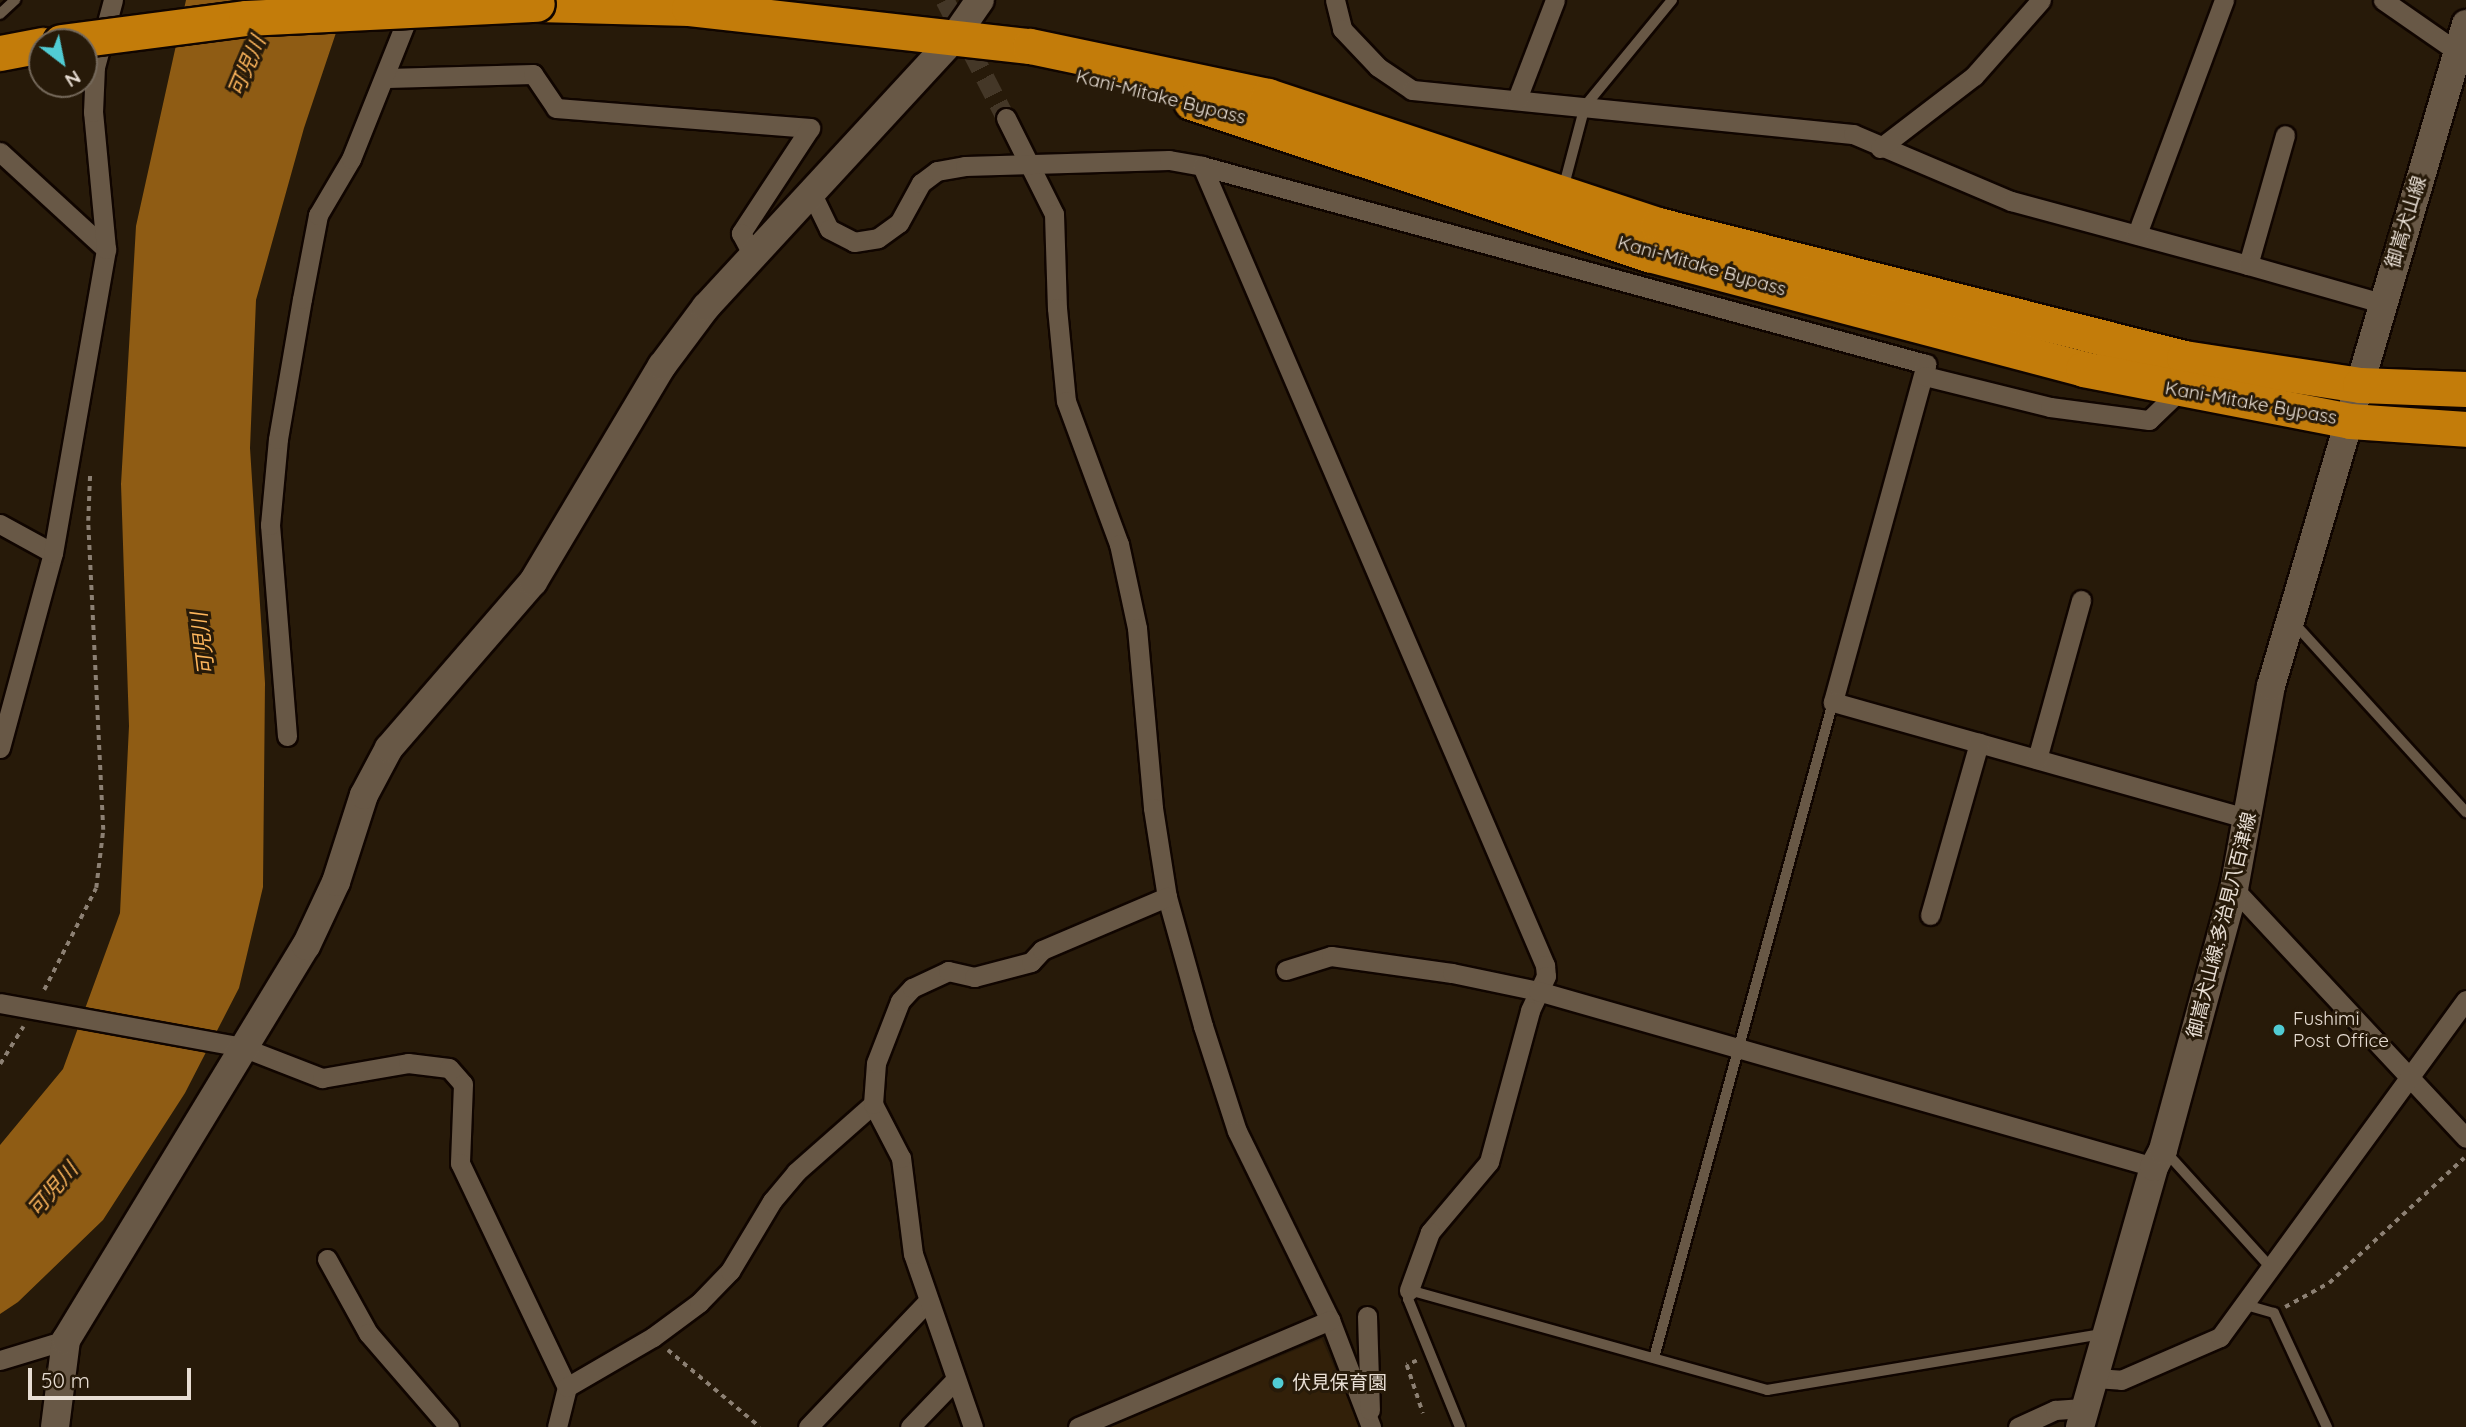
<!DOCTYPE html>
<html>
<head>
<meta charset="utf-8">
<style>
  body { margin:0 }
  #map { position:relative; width:2466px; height:1427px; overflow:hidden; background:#271a09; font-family:Quicksand,"Noto Sans JP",sans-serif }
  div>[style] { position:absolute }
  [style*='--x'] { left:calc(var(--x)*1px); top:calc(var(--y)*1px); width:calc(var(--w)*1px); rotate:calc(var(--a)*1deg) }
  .built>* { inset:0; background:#322009 }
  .water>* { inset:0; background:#8f5c14 }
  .street-tunnel>* { height:19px; margin-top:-9.5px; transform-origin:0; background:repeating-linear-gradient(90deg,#443727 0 19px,transparent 0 29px) }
  .path>* { height:3.5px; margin-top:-1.75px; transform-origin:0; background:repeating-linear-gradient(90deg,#8c8073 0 5px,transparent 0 10px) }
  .roads { filter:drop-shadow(2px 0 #100500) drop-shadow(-2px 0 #100500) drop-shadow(0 2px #100500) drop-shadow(0 -2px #100500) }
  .lane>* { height:10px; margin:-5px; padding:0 5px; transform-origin:5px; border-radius:5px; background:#685846 }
  .street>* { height:19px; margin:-9.5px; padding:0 9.5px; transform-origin:9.5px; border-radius:9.5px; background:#685846 }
  .secondary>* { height:28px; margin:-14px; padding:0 14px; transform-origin:14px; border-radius:14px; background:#685846 }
  .highway>* { height:35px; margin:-17.5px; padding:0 17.5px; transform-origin:17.5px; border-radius:17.5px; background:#c37c0a }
  .bridges { filter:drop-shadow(2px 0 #100500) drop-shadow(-2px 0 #100500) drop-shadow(0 2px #100500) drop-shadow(0 -2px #100500) }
  .highway-bridge>* { height:35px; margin:-17.5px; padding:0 17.5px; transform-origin:17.5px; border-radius:17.5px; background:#c37c0a }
  .dots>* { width:19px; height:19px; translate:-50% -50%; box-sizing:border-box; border:4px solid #271a09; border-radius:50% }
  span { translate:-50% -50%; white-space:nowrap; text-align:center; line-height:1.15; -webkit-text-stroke:6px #271a09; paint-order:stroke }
  .street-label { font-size:19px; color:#e7ddd3 }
  .poi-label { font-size:19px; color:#e7ddd3 }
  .left { translate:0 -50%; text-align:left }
  .water-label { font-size:21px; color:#feb65c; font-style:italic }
  .north { position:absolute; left:28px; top:28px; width:70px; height:70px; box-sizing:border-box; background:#271a09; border:2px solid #74685a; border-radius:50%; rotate:148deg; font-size:19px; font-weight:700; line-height:28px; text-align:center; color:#e7ddd3 }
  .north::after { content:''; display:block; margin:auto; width:24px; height:32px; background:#51ccd4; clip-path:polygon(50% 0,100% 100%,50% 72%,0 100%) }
  .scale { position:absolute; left:28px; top:1368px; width:163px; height:32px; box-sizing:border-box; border:4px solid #e7ddd3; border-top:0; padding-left:9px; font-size:21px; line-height:24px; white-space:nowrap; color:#e7ddd3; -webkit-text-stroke:5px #271a09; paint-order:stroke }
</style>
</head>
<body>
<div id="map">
  <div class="built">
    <i style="clip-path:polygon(1322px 1339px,1360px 1427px,1109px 1427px)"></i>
  </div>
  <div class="water">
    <i style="clip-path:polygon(186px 0,347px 0,304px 128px,256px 300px,250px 448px,265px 683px,263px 887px,239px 988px,185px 1093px,103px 1220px,18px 1302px,0 1314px,0 1145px,63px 1069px,120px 913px,129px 726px,121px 484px,136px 226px)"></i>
  </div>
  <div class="street-tunnel">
    <i style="--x:945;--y:0;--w:133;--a:62.7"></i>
  </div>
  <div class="path">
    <i style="--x:44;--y:990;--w:114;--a:-63"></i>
    <i style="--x:96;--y:888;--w:58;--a:-83.1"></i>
    <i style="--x:103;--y:830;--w:309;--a:-92.8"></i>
    <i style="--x:88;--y:521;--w:49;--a:-87.7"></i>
    <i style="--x:0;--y:1064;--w:44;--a:-58.1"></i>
    <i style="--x:2285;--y:1307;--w:50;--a:-28.6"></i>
    <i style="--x:2329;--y:1283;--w:184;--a:-42.8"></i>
    <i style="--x:668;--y:1350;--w:120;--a:39.9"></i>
    <i style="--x:1417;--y:1361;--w:11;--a:158"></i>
    <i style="--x:1407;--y:1365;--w:51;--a:71.6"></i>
  </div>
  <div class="roads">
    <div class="lane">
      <i style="--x:0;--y:14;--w:21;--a:-43"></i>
      <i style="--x:1563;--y:189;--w:86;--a:-75.2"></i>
      <i style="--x:1585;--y:106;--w:137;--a:-50.6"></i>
      <i style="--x:2294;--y:623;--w:256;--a:47.7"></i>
      <i style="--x:2166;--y:1152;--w:156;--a:47.8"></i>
      <i style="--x:2246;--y:1305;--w:29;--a:16"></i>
      <i style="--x:2274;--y:1313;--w:126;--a:65.1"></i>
      <i style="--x:1654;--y:1358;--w:680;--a:-74.74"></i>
      <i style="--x:1460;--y:1427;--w:138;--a:-112.1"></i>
      <i style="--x:1408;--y:1299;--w:9;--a:-84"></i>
      <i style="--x:1409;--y:1290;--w:372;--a:15.6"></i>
      <i style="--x:1767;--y:1390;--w:341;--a:-9.5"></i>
    </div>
    <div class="street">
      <i style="--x:1335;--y:0;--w:30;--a:76"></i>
      <i style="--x:1342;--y:29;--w:52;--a:46.5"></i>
      <i style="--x:1378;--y:67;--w:41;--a:34.1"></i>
      <i style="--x:1412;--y:90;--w:443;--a:5.7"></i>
      <i style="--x:1853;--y:134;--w:172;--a:23"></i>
      <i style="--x:2011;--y:201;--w:245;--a:15.1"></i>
      <i style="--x:2248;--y:265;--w:135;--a:-74.1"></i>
      <i style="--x:2383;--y:0;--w:100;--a:34.8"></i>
      <i style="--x:387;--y:78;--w:146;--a:-1.6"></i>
      <i style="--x:533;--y:74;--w:41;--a:55.9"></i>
      <i style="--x:556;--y:108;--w:255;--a:4.5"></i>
      <i style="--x:810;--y:128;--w:126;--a:123.3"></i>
      <i style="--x:741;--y:233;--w:24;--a:62"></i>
      <i style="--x:1517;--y:99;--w:106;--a:-69"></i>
      <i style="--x:1006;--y:118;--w:107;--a:63.4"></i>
      <i style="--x:1054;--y:214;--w:94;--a:88.2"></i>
      <i style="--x:1057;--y:308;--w:93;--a:84.5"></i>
      <i style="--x:1066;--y:401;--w:153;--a:69.7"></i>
      <i style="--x:1119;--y:544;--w:86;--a:77.9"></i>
      <i style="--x:1137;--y:628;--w:181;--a:84.9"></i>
      <i style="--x:1153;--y:808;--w:90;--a:81.1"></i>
      <i style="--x:1167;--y:897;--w:134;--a:74.4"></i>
      <i style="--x:1203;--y:1026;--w:110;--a:72.1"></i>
      <i style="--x:1237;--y:1131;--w:211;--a:63.8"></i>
      <i style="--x:1330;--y:1320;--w:115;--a:69"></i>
      <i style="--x:1880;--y:148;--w:118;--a:-37.5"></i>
      <i style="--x:1974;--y:76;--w:101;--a:-48.6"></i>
      <i style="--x:0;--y:152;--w:144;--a:42.5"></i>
      <i style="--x:1202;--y:166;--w:870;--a:66.77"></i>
      <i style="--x:1545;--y:965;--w:11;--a:85"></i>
      <i style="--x:1546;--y:976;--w:38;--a:115"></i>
      <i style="--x:1530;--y:1011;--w:156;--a:105.2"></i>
      <i style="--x:1489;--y:1162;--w:92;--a:130.1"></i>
      <i style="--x:1430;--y:1232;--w:62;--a:109.9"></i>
      <i style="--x:811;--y:192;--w:41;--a:64.1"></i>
      <i style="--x:829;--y:229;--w:28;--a:27"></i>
      <i style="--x:854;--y:242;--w:24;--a:-9"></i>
      <i style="--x:878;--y:238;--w:26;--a:-36"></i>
      <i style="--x:899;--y:223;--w:46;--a:-61.2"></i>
      <i style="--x:921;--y:183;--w:20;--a:-37"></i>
      <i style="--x:937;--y:171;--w:28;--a:-10"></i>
      <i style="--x:965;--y:166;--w:204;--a:-1.7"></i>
      <i style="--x:1169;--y:160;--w:34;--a:10"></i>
      <i style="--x:1202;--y:166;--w:751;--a:15.3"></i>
      <i style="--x:1926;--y:364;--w:351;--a:105.4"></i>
      <i style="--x:1833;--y:702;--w:433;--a:15.7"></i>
      <i style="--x:2137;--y:234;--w:250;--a:-69.6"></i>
      <i style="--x:2248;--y:265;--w:138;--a:15.9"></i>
      <i style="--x:1925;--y:376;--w:129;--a:13.9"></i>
      <i style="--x:2050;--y:407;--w:100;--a:7.5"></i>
      <i style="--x:2149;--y:420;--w:42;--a:-44"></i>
      <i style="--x:0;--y:524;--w:60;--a:28.7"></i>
      <i style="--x:287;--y:736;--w:212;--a:-94.6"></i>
      <i style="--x:270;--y:525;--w:86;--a:-84.7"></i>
      <i style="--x:278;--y:439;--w:142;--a:-80.3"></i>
      <i style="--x:302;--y:299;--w:86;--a:-79.2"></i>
      <i style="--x:318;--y:215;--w:65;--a:-59.5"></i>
      <i style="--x:351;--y:159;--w:167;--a:-68.2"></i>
      <i style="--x:0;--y:748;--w:202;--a:-74.8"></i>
      <i style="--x:53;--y:553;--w:309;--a:-80.1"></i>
      <i style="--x:106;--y:249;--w:138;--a:-95.4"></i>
      <i style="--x:93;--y:112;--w:45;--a:-87.5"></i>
      <i style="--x:95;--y:67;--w:69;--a:-75"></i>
      <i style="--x:2037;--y:759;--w:165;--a:-74.5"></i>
      <i style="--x:2234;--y:889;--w:340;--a:47"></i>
      <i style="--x:1930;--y:915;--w:179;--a:-74.1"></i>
      <i style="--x:1286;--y:970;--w:47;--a:-17.3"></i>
      <i style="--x:1331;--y:956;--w:122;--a:8"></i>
      <i style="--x:1452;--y:973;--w:88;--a:11.8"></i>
      <i style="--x:1538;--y:991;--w:641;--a:15.95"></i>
      <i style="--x:0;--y:1003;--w:246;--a:10.3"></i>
      <i style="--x:242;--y:1047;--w:86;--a:21.2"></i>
      <i style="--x:322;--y:1078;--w:87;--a:-9.9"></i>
      <i style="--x:408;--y:1063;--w:41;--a:7"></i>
      <i style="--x:449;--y:1068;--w:21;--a:49"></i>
      <i style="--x:463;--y:1084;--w:79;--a:92.2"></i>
      <i style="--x:460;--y:1163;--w:248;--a:64.5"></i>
      <i style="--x:567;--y:1387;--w:41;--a:104"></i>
      <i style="--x:327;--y:1259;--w:85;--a:61"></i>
      <i style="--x:368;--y:1333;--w:124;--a:49.2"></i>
      <i style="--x:1367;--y:1316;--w:94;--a:88.2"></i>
      <i style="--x:0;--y:1360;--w:69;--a:-16.9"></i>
      <i style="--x:2095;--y:1378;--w:26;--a:4"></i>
      <i style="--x:2121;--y:1380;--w:108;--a:-23.5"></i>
      <i style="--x:2220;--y:1337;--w:417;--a:-53.9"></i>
      <i style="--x:567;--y:1387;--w:99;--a:-30.2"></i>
      <i style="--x:653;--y:1337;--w:57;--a:-36.5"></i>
      <i style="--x:699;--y:1303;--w:45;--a:-45.9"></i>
      <i style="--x:730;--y:1271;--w:82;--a:-59"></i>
      <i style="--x:772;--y:1201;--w:38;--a:-50"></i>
      <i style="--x:796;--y:1172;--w:103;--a:-41.4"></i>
      <i style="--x:808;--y:1427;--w:175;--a:-46.4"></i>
      <i style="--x:910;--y:1427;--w:66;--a:-46.2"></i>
      <i style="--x:973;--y:1427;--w:183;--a:-109.1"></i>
      <i style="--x:913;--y:1254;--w:97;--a:-97.1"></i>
      <i style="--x:901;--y:1158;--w:61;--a:-117.4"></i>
      <i style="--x:873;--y:1104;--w:41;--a:-85.8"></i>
      <i style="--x:876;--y:1063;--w:66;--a:-68.8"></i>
      <i style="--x:900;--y:1001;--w:18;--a:-47"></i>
      <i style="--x:912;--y:988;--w:40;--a:-25"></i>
      <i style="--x:948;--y:971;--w:27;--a:13"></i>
      <i style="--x:974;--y:977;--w:59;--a:-14.7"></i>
      <i style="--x:1031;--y:962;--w:16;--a:-47"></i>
      <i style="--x:1042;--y:950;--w:136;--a:-23"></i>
      <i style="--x:1078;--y:1427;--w:274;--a:-23"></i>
      <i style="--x:2018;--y:1427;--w:41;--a:-24.7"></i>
      <i style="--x:2055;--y:1410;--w:31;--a:-4"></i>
    </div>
    <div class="secondary">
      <i style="--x:55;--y:1427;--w:88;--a:-82.8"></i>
      <i style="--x:66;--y:1340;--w:461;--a:-58.7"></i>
      <i style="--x:306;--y:946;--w:71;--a:-64.9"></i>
      <i style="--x:336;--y:882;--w:91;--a:-72.2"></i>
      <i style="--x:364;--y:795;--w:53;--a:-62"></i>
      <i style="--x:389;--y:748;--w:220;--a:-49.1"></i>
      <i style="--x:533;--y:582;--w:252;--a:-59.2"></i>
      <i style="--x:662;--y:366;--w:74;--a:-53.3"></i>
      <i style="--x:706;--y:307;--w:364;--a:-47.3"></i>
      <i style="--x:953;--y:39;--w:47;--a:-55.3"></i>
      <i style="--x:2080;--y:1427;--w:270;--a:-74.1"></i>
      <i style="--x:2154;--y:1167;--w:19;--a:-62"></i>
      <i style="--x:2163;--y:1150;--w:270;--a:-74.8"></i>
      <i style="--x:2234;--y:889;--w:206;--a:-79.7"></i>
      <i style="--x:2271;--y:686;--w:690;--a:-73.59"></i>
    </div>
    <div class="highway">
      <i style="--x:537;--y:4;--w:152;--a:1.5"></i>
      <i style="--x:689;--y:8;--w:343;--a:6.4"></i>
      <i style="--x:1030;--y:46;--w:243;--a:11.9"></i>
      <i style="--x:1268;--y:96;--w:411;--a:18.3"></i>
      <i style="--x:1658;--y:225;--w:543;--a:14.19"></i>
      <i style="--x:2184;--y:358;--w:178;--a:8.7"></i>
      <i style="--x:2360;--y:385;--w:106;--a:2.2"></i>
      <i style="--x:0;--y:53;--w:43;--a:-10.8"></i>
      <i style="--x:1191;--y:102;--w:483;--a:18.4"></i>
      <i style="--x:1649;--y:254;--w:449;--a:14.8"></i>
      <i style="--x:2083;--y:369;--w:272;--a:11"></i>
      <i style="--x:2350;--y:421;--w:116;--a:3.9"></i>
    </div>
  </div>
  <div class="bridges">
    <div class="highway-bridge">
      <i style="--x:61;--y:42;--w:187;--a:-7.4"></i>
      <i style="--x:246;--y:18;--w:291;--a:-2.8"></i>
    </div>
  </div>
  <div class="dots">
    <i style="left:2279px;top:1030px;background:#51ccd4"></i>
    <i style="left:1278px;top:1383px;background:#51ccd4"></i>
  </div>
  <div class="street-label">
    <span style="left:1161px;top:97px;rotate:14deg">Kani-Mitake Bypass</span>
    <span style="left:2406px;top:222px;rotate:-73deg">御嵩犬山線</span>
    <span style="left:1702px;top:266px;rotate:16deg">Kani-Mitake Bypass</span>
    <span style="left:2251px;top:403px;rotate:10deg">Kani-Mitake Bypass</span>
    <span style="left:2222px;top:925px;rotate:-76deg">御嵩犬山線;多治見八百津線</span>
  </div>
  <div class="poi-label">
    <span class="left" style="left:2293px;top:1030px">Fushimi<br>Post Office</span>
    <span class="left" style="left:1292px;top:1383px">伏見保育園</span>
  </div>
  <div class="water-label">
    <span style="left:246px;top:66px;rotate:-67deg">可児川</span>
    <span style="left:202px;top:644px;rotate:-97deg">可児川</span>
    <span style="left:52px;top:1189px;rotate:-49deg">可児川</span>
  </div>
  <div class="north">N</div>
  <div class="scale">50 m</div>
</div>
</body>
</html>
